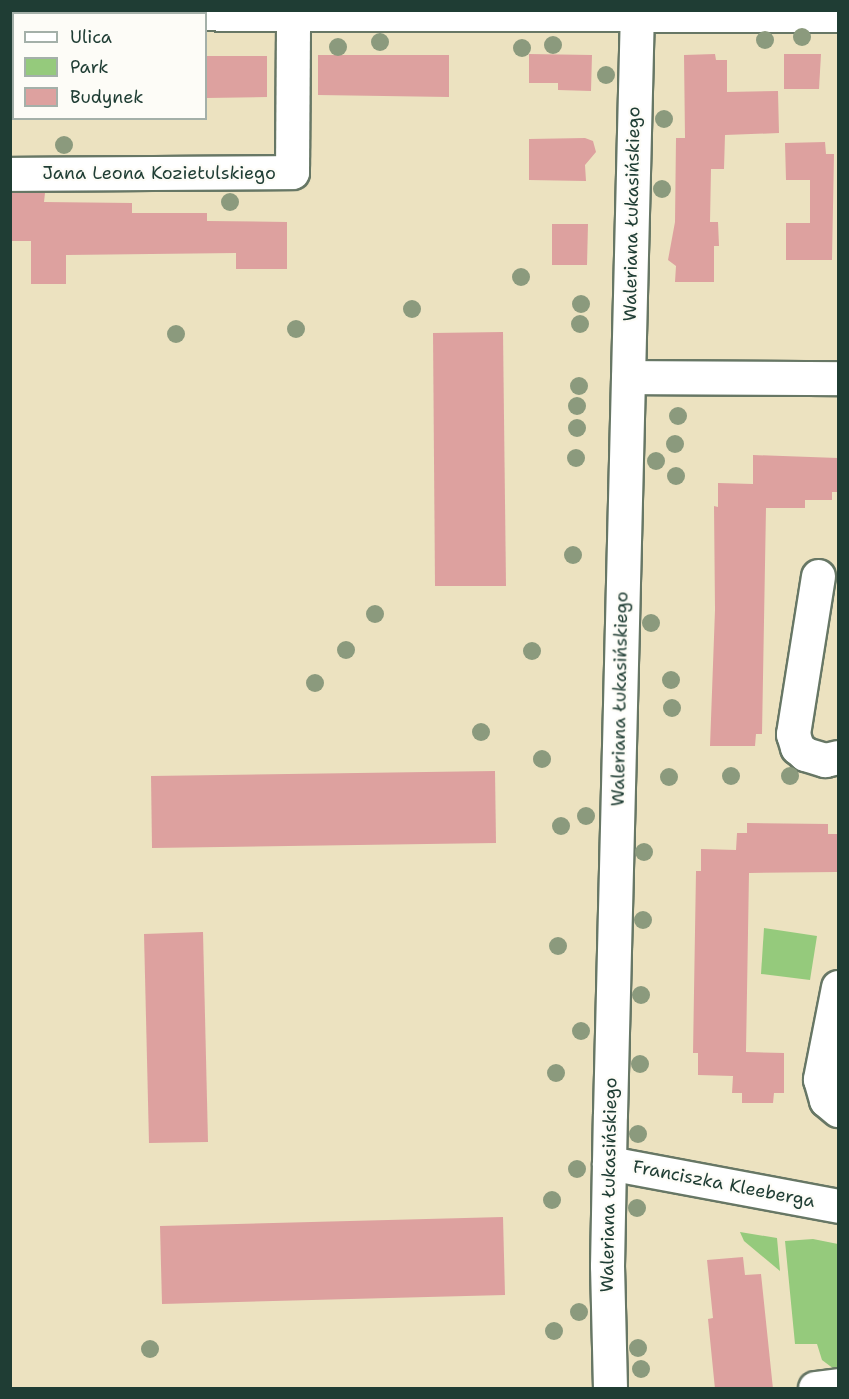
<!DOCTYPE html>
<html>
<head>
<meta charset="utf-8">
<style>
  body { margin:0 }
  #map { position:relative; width:849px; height:1399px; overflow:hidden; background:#ece2c0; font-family:"Shantell Sans",sans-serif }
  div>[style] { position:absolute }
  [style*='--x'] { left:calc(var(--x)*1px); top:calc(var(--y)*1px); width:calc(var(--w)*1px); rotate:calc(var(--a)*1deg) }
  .green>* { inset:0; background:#95ca7c }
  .building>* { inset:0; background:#dda19f }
  .roads { filter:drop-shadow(2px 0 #677765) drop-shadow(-2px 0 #677765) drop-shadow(0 2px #677765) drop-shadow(0 -2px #677765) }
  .minor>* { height:33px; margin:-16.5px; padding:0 16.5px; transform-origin:16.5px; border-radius:16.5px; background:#fff }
  .trees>* { width:18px; height:18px; margin:-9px; border-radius:50%; background:#8b9a7d }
  span { translate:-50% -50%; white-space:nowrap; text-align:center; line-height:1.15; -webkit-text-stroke:4.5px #fdfcf7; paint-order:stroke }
  .street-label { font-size:18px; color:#1f3d34 }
  .frame { position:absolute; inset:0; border:12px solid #1f3d34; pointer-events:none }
  .legend { position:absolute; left:12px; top:12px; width:195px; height:108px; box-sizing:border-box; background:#fdfcf7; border:2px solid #a4b0a9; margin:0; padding:8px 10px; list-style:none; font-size:18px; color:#1f3d34 }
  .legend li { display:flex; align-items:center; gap:12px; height:30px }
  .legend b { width:30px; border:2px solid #a4b0a9 }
</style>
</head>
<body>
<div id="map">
  <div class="green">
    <i style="clip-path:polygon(764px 928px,817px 936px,810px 980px,761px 974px)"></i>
    <i style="clip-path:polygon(740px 1232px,777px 1238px,780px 1271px,744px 1241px)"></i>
    <i style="clip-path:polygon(813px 1239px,838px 1244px,838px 1372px,822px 1360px,817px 1344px,795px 1344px,785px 1241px)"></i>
  </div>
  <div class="building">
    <i style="clip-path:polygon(529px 54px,592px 55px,591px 91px,558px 90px,558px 83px,529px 83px)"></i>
    <i style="clip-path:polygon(715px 54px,716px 60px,727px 60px,727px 92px,778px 91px,779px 133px,725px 135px,724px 169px,711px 169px,710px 222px,718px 222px,719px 246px,714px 246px,714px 282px,675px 282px,676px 266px,668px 260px,675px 222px,676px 138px,685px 138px,684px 55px)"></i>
    <i style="clip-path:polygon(784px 54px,821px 54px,819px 89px,784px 89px)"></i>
    <i style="clip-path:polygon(318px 55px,449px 55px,449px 97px,318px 95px)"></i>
    <i style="clip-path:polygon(206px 56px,267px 56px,267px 97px,206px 98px)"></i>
    <i style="clip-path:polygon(585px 138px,593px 141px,596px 152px,585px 165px,586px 181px,529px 180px,529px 139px)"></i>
    <i style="clip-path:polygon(825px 142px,826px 154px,834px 154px,832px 260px,786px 260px,786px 223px,810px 223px,810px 180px,786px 180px,785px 143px)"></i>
    <i style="clip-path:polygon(10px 193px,45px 193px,44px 202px,132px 203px,132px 213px,207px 213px,207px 221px,287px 222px,287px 269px,236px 269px,236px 253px,66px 255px,66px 284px,31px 284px,31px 241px,10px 241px)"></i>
    <i style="clip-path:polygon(552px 224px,588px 224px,587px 265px,552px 265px)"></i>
    <i style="clip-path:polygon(503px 332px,506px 586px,435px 586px,433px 333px)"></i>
    <i style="clip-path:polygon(753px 455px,838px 458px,838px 492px,832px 492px,832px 500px,805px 500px,805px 508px,766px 508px,762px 734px,756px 734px,755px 746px,710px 746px,715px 610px,714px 506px,718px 507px,718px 483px,753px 484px)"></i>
    <i style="clip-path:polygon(495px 771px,496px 843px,152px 848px,151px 776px)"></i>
    <i style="clip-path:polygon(747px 823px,828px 824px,828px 834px,838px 834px,837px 872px,749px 873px,746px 1052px,784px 1053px,784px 1093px,774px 1093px,773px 1103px,742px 1103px,742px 1093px,732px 1093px,733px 1076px,698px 1075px,698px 1053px,693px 1053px,696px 871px,701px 871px,701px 849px,736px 850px,737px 833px,747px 833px)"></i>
    <i style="clip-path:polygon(203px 932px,208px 1142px,149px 1143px,144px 934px)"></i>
    <i style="clip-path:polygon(503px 1217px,505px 1295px,162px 1304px,160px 1226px)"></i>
    <i style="clip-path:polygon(743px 1257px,745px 1275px,761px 1274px,773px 1389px,715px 1389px,708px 1319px,713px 1318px,707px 1260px)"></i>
  </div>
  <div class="roads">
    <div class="minor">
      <i style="--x:10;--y:13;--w:828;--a:0.14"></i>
      <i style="--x:10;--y:174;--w:282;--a:-0.4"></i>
      <i style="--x:292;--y:172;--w:159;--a:-89.6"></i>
      <i style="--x:628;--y:377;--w:210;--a:0.3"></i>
      <i style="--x:818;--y:576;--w:160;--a:99"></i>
      <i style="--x:793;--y:734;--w:14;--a:73"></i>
      <i style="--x:797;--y:747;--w:11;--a:41"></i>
      <i style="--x:805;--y:754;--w:21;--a:17"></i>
      <i style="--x:825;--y:760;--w:13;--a:-13"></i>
      <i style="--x:838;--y:987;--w:94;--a:101.1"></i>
      <i style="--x:820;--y:1079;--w:22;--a:74"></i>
      <i style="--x:826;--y:1100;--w:16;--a:40"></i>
      <i style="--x:609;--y:1163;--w:233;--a:10.6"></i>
      <i style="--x:610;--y:1388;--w:122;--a:-91.4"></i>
      <i style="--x:607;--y:1266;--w:152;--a:-88.9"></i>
      <i style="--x:610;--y:1114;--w:1104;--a:-88.6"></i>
      <i style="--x:815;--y:1388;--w:23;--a:-7"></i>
    </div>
  </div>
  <div class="trees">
    <i style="left:802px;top:37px"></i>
    <i style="left:765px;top:40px"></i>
    <i style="left:380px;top:42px"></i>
    <i style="left:553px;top:45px"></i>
    <i style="left:338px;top:47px"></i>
    <i style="left:522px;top:48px"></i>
    <i style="left:606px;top:75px"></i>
    <i style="left:664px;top:119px"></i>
    <i style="left:64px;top:145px"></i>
    <i style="left:662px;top:189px"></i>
    <i style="left:230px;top:202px"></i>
    <i style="left:521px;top:277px"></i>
    <i style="left:581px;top:304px"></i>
    <i style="left:412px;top:309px"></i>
    <i style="left:580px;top:324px"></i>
    <i style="left:296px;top:329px"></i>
    <i style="left:176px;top:334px"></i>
    <i style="left:579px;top:386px"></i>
    <i style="left:577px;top:406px"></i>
    <i style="left:678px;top:416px"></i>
    <i style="left:577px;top:428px"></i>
    <i style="left:675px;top:444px"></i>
    <i style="left:576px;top:458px"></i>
    <i style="left:656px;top:461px"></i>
    <i style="left:676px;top:476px"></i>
    <i style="left:573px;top:555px"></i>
    <i style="left:375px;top:614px"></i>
    <i style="left:651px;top:623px"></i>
    <i style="left:346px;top:650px"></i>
    <i style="left:532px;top:651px"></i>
    <i style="left:671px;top:680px"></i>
    <i style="left:315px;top:683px"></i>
    <i style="left:672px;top:708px"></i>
    <i style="left:481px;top:732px"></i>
    <i style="left:542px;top:759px"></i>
    <i style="left:731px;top:776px"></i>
    <i style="left:790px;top:776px"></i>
    <i style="left:669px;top:777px"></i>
    <i style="left:586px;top:816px"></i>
    <i style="left:561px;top:826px"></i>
    <i style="left:644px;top:852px"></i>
    <i style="left:643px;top:920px"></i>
    <i style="left:558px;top:946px"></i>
    <i style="left:641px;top:995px"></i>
    <i style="left:581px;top:1031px"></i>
    <i style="left:640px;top:1064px"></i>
    <i style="left:556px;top:1073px"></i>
    <i style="left:638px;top:1134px"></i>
    <i style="left:577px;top:1169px"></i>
    <i style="left:552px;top:1200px"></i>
    <i style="left:637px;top:1208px"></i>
    <i style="left:579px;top:1312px"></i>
    <i style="left:554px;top:1331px"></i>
    <i style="left:638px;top:1348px"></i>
    <i style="left:150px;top:1349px"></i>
    <i style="left:641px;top:1369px"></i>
  </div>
  <div class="street-label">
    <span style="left:159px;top:173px">Jana Leona Kozietulskiego</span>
    <span style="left:632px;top:214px;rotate:-89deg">Waleriana Łukasińskiego</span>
    <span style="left:620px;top:699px;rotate:-89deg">Waleriana Łukasińskiego</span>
    <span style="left:724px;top:1184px;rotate:11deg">Franciszka Kleeberga</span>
    <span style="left:609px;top:1185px;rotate:-89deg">Waleriana Łukasińskiego</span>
  </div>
  <div class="frame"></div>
  <ul class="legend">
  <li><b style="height:8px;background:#fff"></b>Ulica</li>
  <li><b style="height:16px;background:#95ca7c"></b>Park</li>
  <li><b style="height:16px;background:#dda19f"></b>Budynek</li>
  </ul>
</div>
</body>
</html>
